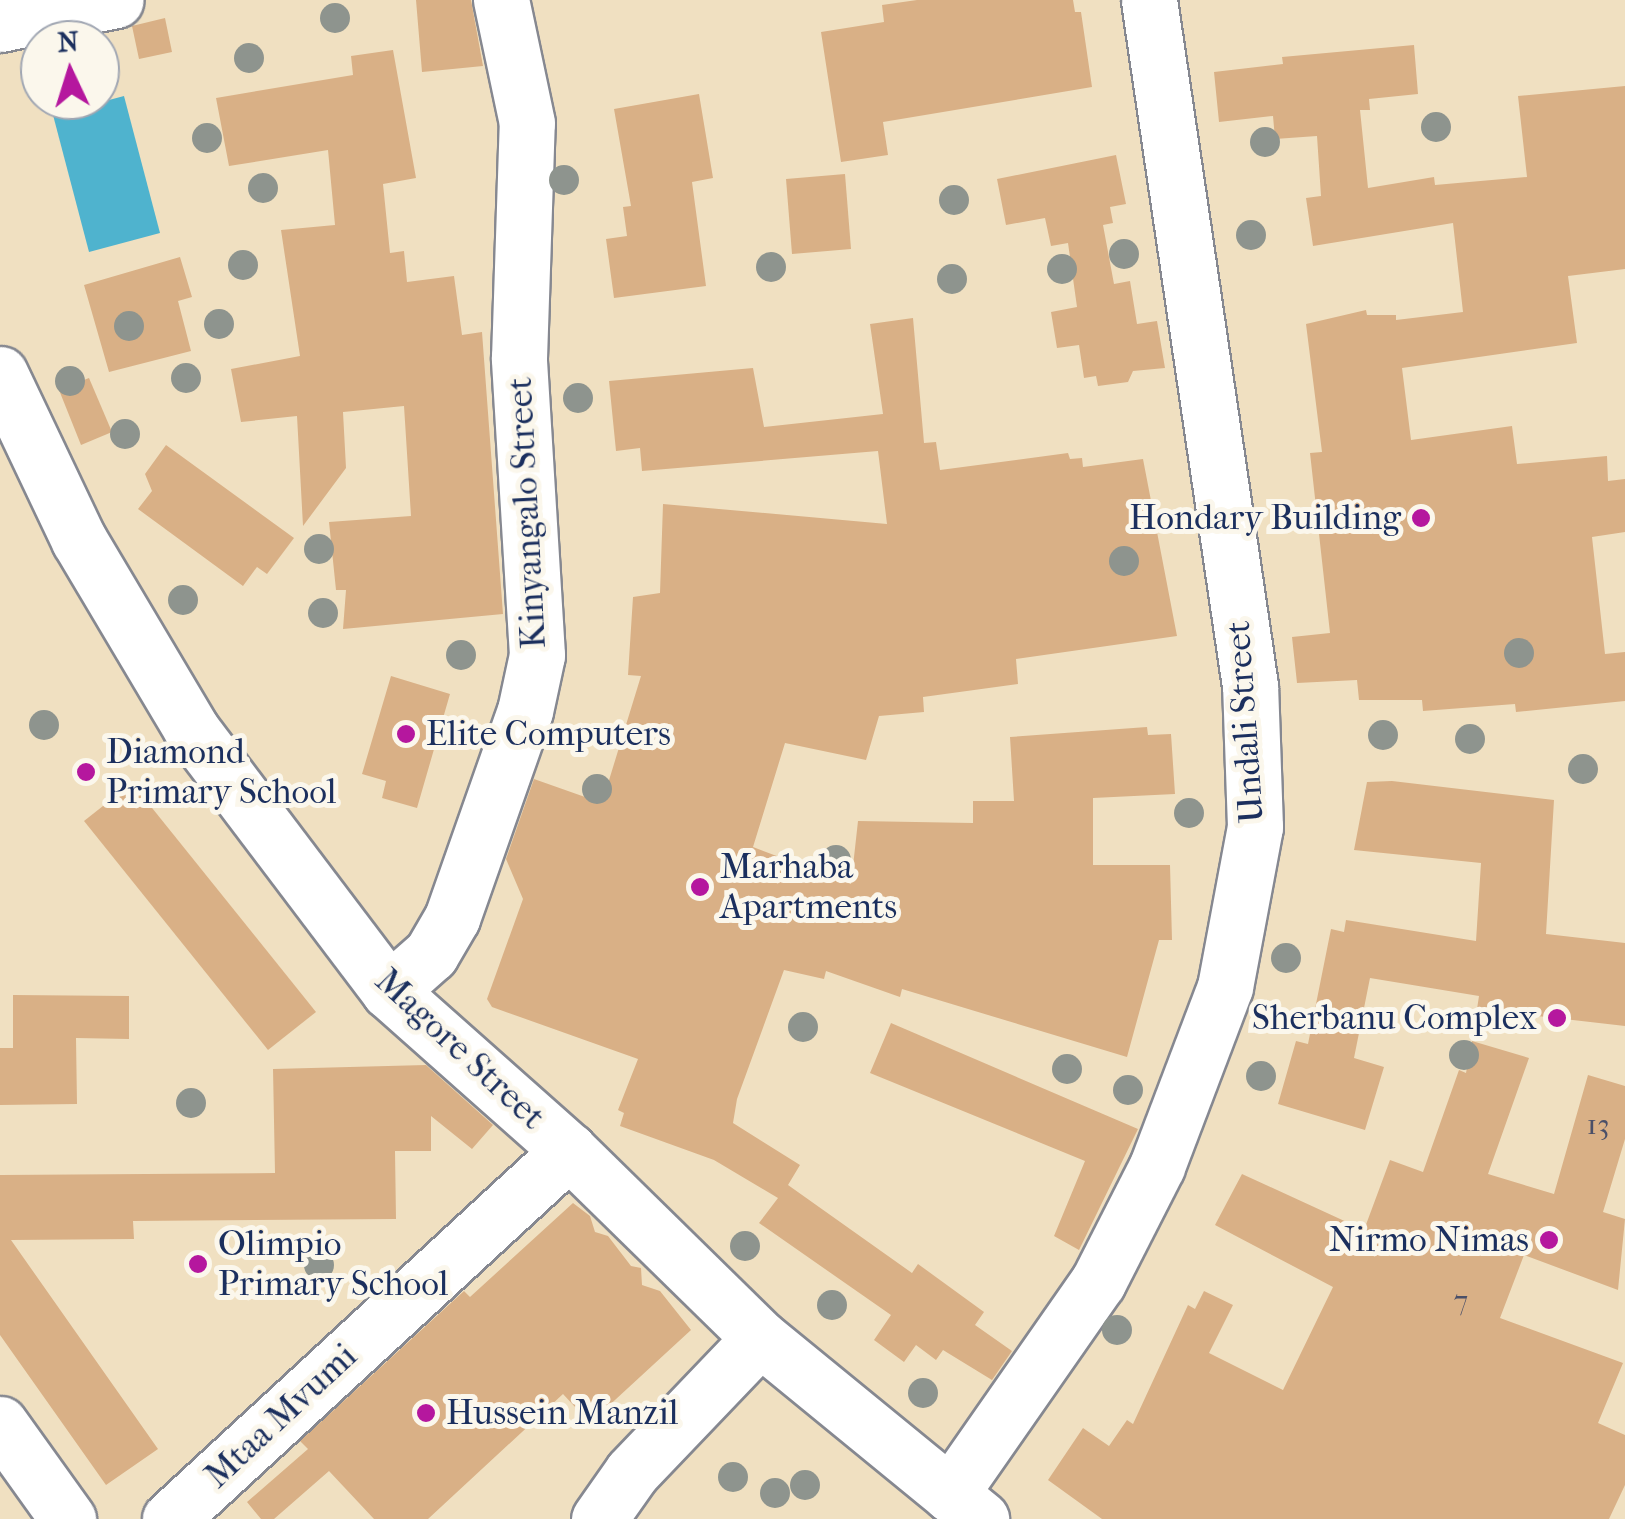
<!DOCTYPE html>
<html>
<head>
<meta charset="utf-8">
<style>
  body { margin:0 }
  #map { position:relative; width:1625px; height:1519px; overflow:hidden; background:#f0e0c1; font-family:"IM FELL French Canon",serif }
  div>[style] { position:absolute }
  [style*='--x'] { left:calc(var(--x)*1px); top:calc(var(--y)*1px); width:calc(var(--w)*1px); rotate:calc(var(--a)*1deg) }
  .water>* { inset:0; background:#4fb3ce }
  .building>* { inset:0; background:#d9b086 }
  .roads { filter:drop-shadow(2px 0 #868890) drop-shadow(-2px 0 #868890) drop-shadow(0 2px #868890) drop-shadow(0 -2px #868890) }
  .minor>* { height:55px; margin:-27.5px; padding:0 27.5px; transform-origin:27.5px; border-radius:27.5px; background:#fff }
  .trees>* { width:30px; height:30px; margin:-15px; border-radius:50%; background:#8e948e }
  .dots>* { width:28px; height:28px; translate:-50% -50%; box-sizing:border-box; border:5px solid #fbf7ec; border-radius:50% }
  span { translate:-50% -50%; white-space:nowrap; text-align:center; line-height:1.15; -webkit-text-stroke:10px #fbf7ec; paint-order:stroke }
  .number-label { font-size:30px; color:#4a4f68 }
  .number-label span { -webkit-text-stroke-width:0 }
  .street-label { font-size:35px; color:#1b2f5e }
  .poi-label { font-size:35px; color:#1b2f5e }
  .right { translate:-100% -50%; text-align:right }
  .left { translate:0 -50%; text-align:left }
  .north { position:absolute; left:20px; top:20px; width:100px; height:100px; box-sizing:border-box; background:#fbf7ec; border:2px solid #a1a7b3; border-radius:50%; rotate:356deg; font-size:28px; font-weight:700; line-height:40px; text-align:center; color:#1b2f5e }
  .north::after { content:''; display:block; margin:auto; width:35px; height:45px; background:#b5179e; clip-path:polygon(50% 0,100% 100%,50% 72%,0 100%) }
</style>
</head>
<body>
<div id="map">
  <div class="water">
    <i style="clip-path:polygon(124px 96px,160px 233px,89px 252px,53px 115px)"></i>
  </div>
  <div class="building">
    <i style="clip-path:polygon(416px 0,471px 0,483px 66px,422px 72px)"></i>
    <i style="clip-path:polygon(917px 0,1073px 0,1075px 12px,1081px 12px,1092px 87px,883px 122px,888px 155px,841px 162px,821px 32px,884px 22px,882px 5px)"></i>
    <i style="clip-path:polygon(165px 18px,172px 52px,139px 59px,132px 26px)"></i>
    <i style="clip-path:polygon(1414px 45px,1418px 94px,1369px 99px,1370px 110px,1360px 110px,1368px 188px,1434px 177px,1435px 185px,1527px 177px,1518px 96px,1625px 86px,1625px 269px,1568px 276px,1577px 343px,1402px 368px,1411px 440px,1512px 426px,1517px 464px,1607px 456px,1608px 481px,1625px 479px,1625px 532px,1592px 537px,1605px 654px,1625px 652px,1625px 701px,1516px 712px,1515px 704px,1423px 711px,1422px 700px,1359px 700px,1357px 680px,1297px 683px,1292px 637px,1330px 633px,1310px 453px,1322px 452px,1306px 324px,1366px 310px,1367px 315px,1396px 315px,1396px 320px,1463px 312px,1453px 223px,1313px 246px,1306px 198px,1321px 196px,1317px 136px,1275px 139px,1273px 116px,1219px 122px,1214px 72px,1283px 64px,1282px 57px)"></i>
    <i style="clip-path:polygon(393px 50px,416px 178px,383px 184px,390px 253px,404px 251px,407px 282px,454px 276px,462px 335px,482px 332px,503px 614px,343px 629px,346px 590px,336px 590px,329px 522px,411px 516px,404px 406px,343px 412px,346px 468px,303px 526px,297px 416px,241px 422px,231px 369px,300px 356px,281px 230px,335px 225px,328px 150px,229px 166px,216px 98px,353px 75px,351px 56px)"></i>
    <i style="clip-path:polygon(699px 94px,713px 178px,692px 182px,706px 286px,614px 298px,606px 239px,627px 236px,623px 207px,631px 206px,614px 109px)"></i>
    <i style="clip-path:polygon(1116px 155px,1126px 204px,1110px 207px,1113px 223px,1103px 225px,1114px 284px,1130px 281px,1137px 324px,1157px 321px,1165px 368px,1133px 371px,1128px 382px,1098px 386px,1096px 376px,1084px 378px,1079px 345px,1057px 348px,1051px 312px,1077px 307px,1068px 243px,1051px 246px,1045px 218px,1006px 225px,997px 179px)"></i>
    <i style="clip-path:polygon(845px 174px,851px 249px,792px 254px,786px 179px)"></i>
    <i style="clip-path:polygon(180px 257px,192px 297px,178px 301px,191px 351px,109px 372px,84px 285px)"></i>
    <i style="clip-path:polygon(913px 318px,924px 443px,936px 442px,940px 470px,1068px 453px,1070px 459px,1082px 458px,1083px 467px,1143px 459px,1177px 636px,1016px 659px,1018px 684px,923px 697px,924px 712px,879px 716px,866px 760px,785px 743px,753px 847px,851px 884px,858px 821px,973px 823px,973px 801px,1014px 801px,1010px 737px,1147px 727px,1148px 735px,1171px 734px,1175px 794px,1093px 798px,1093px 865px,1170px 865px,1172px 940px,1159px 940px,1127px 1057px,902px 989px,900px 997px,826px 971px,824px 979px,784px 970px,737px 1099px,733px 1123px,800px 1165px,788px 1185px,912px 1273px,918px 1264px,984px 1312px,975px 1325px,1012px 1351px,992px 1380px,943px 1350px,936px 1360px,916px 1345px,904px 1362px,874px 1340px,891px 1315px,759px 1223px,778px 1198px,714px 1160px,620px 1126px,624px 1113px,618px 1110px,638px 1059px,492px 1007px,487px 999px,523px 899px,506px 859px,534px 779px,602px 803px,641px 676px,628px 675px,633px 597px,660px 593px,663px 504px,887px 524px,878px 451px,642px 471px,640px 448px,616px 451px,609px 381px,753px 368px,764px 427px,883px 414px,870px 324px)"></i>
    <i style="clip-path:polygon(89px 378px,112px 432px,81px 445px,59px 390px)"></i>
    <i style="clip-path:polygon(166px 445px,294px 538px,267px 574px,257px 567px,243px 586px,138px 509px,152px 491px,145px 474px)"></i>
    <i style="clip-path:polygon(391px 676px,450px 694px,417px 808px,382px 798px,386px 781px,362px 774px)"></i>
    <i style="clip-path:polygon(1392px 781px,1554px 800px,1546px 934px,1625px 943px,1625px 1026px,1477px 1009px,1479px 996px,1370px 978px,1354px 1058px,1384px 1067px,1365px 1130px,1278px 1104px,1296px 1041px,1308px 1044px,1331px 929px,1344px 932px,1346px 920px,1476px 941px,1481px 863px,1354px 850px,1367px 782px)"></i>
    <i style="clip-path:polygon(132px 783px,316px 1012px,268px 1050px,84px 821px)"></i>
    <i style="clip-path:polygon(13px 995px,129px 996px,129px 1039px,76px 1038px,77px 1104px,0 1105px,0 1048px,13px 1048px)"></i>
    <i style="clip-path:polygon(891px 1023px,1138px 1129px,1079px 1250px,1054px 1236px,1085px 1161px,870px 1073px)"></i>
    <i style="clip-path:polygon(1472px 1041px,1529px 1058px,1488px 1174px,1554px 1194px,1588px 1075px,1625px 1086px,1625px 1139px,1603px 1212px,1625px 1219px,1618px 1290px,1524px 1255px,1500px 1318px,1623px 1363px,1598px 1423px,1625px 1435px,1625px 1485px,1609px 1519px,1102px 1519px,1048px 1480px,1083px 1428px,1109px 1446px,1127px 1420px,1133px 1424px,1188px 1305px,1195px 1309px,1204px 1291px,1233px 1305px,1209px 1353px,1283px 1390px,1333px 1287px,1215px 1225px,1242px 1174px,1364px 1230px,1390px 1160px,1423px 1172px,1459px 1070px,1466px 1073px)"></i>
    <i style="clip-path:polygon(426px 1065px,493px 1125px,472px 1149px,431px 1116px,431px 1151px,395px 1151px,396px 1219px,133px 1221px,134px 1239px,11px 1240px,158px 1449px,106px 1485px,0 1335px,0 1175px,275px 1173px,273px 1069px)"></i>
    <i style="clip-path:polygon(573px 1203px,590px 1216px,595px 1232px,608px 1236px,631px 1266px,641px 1268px,642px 1285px,660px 1291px,691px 1330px,590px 1423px,563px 1394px,428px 1519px,374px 1519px,329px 1471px,274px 1519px,261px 1519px,247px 1502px,308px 1449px,300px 1441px,464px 1291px,470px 1297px)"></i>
  </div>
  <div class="roads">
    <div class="minor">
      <i style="--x:0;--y:24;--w:118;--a:-11.7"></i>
      <i style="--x:0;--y:374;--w:184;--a:64.6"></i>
      <i style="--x:79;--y:540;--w:220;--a:59.3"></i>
      <i style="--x:191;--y:729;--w:328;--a:52.9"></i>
      <i style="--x:389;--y:991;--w:241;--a:41.6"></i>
      <i style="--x:569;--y:1151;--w:267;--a:44.4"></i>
      <i style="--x:760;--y:1338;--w:286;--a:39.3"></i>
      <i style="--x:389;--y:991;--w:56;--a:-41.4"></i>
      <i style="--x:431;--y:954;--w:42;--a:-59.7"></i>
      <i style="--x:452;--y:918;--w:219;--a:-70.6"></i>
      <i style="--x:525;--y:711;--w:57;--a:-77.9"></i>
      <i style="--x:537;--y:655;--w:298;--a:-93.5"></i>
      <i style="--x:519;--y:358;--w:235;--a:-88.1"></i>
      <i style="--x:527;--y:123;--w:126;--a:-101.9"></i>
      <i style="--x:0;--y:1424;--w:117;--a:54.4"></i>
      <i style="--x:950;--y:1494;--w:259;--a:-55.1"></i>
      <i style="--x:1098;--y:1282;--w:130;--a:-63"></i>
      <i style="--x:1157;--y:1166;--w:191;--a:-69.2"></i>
      <i style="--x:1225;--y:987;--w:163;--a:-79.4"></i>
      <i style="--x:1255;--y:827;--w:141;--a:-92"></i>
      <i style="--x:1250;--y:686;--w:693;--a:-98.38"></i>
      <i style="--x:170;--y:1519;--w:543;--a:-42.69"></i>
      <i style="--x:599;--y:1519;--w:57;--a:-54.9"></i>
      <i style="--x:632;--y:1472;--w:185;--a:-46.3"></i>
    </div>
  </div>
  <div class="trees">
    <i style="left:335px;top:18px"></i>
    <i style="left:249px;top:58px"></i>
    <i style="left:1436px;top:127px"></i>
    <i style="left:207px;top:138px"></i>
    <i style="left:1265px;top:142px"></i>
    <i style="left:564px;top:180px"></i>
    <i style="left:263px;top:188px"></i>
    <i style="left:954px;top:200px"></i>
    <i style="left:1251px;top:235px"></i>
    <i style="left:1124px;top:254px"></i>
    <i style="left:243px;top:265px"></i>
    <i style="left:771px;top:267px"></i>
    <i style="left:1062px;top:269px"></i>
    <i style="left:952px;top:279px"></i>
    <i style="left:219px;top:324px"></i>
    <i style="left:129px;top:326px"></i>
    <i style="left:186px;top:378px"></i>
    <i style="left:70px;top:381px"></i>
    <i style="left:578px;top:398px"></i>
    <i style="left:125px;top:434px"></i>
    <i style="left:319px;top:549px"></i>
    <i style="left:1124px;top:561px"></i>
    <i style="left:183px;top:600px"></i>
    <i style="left:323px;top:613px"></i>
    <i style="left:1519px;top:653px"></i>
    <i style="left:461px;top:655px"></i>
    <i style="left:44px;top:725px"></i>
    <i style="left:1383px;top:735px"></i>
    <i style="left:1470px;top:739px"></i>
    <i style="left:1583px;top:769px"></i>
    <i style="left:597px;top:789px"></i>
    <i style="left:1189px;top:813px"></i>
    <i style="left:836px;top:860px"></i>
    <i style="left:1286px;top:958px"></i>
    <i style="left:803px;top:1027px"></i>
    <i style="left:1464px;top:1055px"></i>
    <i style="left:1067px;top:1069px"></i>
    <i style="left:1261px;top:1076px"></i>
    <i style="left:1128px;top:1090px"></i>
    <i style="left:191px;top:1103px"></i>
    <i style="left:745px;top:1246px"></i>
    <i style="left:319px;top:1265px"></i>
    <i style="left:832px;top:1305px"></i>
    <i style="left:1117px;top:1330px"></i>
    <i style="left:923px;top:1393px"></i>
    <i style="left:733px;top:1477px"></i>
    <i style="left:805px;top:1485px"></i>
    <i style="left:775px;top:1493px"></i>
  </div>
  <div class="dots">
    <i style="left:1421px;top:518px;background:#b5179e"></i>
    <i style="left:406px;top:734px;background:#b5179e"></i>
    <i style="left:86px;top:772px;background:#b5179e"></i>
    <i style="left:700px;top:887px;background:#b5179e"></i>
    <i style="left:1557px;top:1018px;background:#b5179e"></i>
    <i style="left:1549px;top:1240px;background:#b5179e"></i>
    <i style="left:198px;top:1264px;background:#b5179e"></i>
    <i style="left:426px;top:1413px;background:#b5179e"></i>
  </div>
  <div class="number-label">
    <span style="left:1598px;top:1125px">13</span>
    <span style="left:1461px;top:1301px">7</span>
  </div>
  <div class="street-label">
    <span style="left:527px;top:513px;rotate:-93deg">Kinyangalo Street</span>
    <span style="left:1245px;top:722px;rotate:-94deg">Undali Street</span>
    <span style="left:460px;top:1049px;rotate:43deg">Magore Street</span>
    <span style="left:281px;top:1416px;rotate:-43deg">Mtaa Mvumi</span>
  </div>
  <div class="poi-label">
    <span class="right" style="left:1401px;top:518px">Hondary Building</span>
    <span class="left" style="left:426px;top:734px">Elite Computers</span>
    <span class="left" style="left:106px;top:772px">Diamond<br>Primary School</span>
    <span class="left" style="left:720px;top:887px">Marhaba<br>Apartments</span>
    <span class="right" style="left:1537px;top:1018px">Sherbanu Complex</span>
    <span class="right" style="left:1529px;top:1240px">Nirmo Nimas</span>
    <span class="left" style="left:218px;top:1264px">Olimpio<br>Primary School</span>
    <span class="left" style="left:446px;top:1413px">Hussein Manzil</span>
  </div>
  <div class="north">N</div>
</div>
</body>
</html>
